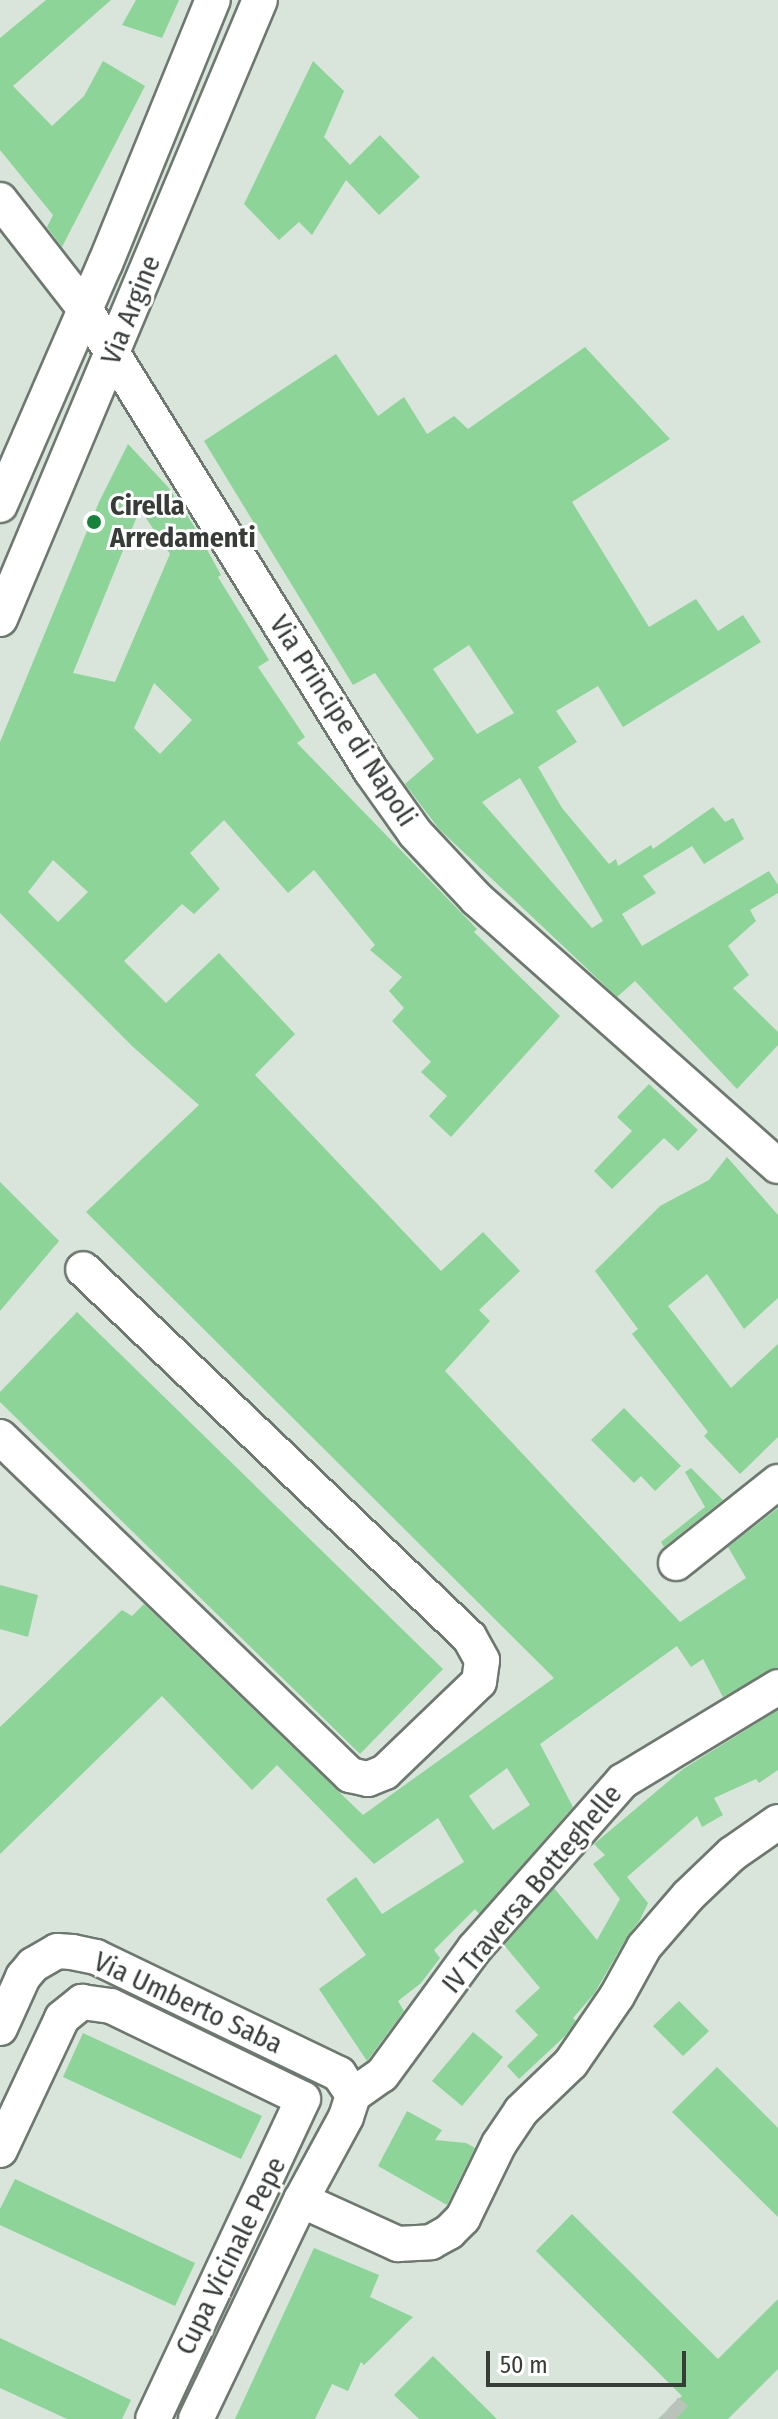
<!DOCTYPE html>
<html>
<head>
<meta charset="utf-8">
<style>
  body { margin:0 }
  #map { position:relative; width:778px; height:2419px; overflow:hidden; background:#d9e5da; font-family:"Fira Sans Condensed",sans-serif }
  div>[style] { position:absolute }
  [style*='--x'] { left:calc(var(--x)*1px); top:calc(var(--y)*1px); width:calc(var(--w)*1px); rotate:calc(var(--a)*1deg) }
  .building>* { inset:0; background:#8cd498 }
  .minor-tunnel>* { height:34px; margin-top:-17px; transform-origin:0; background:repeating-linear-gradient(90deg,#b9c3ba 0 34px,transparent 0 51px) }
  .roads { filter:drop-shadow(2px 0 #6d786f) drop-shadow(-2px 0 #6d786f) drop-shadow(0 2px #6d786f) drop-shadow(0 -2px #6d786f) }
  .minor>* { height:34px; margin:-17px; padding:0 17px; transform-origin:17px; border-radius:17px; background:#fff }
  .dots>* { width:22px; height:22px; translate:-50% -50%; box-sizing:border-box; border:4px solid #fff; border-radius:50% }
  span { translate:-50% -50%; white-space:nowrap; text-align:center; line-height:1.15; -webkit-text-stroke:6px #fff; paint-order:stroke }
  .street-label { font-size:28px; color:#373c38 }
  .poi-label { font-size:28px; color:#373c38; font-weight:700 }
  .left { translate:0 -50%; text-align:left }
  .scale { position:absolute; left:486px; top:2351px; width:200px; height:36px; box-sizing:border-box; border:4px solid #373c38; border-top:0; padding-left:10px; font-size:24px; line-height:28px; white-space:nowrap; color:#373c38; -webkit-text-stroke:6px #fff; paint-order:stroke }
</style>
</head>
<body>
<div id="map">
  <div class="building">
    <i style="clip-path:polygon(46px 0,111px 0,13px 86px,52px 126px,84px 96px,103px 61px,145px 86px,62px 247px,47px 227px,53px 215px,0 150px,0 38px)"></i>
    <i style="clip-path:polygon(136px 0,179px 0,162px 38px,122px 25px)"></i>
    <i style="clip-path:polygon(313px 61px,344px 91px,324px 137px,350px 165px,380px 135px,420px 177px,379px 215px,346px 180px,312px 235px,299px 222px,279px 240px,244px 204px)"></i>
    <i style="clip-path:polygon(evenodd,585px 347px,670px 439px,572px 502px,649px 627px,696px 599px,718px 631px,743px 615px,761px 642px,623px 727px,598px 686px,556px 711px,577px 742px,538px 767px,562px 808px,609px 864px,616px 859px,618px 866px,651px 845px,653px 849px,713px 807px,725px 822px,733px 818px,744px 839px,704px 864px,692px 846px,643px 876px,656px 893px,622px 914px,642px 946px,769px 871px,778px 885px,778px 893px,750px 910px,756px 921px,728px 946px,749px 975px,733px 988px,778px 1032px,778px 1045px,737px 1089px,635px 981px,617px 997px,439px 829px,405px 784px,434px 759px,375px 673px,353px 685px,204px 441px,336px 354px,378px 416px,404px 397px,427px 434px,454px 416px,468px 429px,585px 347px,469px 645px,514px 713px,477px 734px,433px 669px,469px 645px,585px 347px,520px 778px,603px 921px,592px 928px,482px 802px,520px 778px)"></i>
    <i style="clip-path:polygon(evenodd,128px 444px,169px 488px,194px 526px,221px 575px,218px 577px,269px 660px,258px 667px,305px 737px,297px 743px,477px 929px,474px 932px,560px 1016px,451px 1137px,429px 1116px,447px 1096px,421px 1072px,431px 1062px,392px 1021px,404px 1008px,389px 991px,402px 977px,370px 950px,375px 945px,314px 870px,288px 893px,224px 820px,190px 853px,220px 889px,194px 914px,182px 904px,124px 961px,166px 1003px,219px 953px,295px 1034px,255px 1075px,441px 1271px,483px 1232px,520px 1271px,479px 1310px,490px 1321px,445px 1371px,680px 1622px,746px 1578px,728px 1547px,778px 1508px,778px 1667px,723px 1697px,703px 1659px,691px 1667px,677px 1646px,540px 1744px,573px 1807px,479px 1914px,475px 1909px,434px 1950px,440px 1958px,421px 1983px,398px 2001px,404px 2011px,367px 2061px,319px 1989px,366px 1955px,326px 1899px,356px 1877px,382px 1914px,464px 1862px,438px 1818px,374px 1864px,277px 1765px,252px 1790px,162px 1696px,0 1854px,0 1727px,122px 1610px,132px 1616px,144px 1604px,363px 1815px,554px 1678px,86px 1212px,199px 1105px,132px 1046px,0 913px,0 742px,99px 502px,128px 444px,140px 509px,170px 554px,115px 682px,73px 673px,140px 509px,128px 444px,154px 683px,192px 720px,160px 754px,134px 728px,154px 683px,128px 444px,53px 860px,88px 892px,58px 922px,28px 892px,53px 860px,128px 444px,507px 1768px,530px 1805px,493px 1830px,469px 1796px,507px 1768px)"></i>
    <i style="clip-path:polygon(649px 1084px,698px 1130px,678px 1151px,664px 1138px,612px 1189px,594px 1171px,632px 1131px,617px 1117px)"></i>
    <i style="clip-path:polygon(727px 1157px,778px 1215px,778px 1298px,744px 1329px,707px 1274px,668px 1306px,731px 1388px,778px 1344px,778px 1437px,740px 1474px,704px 1436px,708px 1432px,632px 1334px,638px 1329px,595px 1271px,660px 1206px,709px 1180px)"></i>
    <i style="clip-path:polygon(0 1182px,59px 1241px,0 1311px)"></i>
    <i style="clip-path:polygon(77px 1312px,443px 1669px,360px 1754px,0 1402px,0 1392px)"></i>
    <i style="clip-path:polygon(624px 1408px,681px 1466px,655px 1491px,641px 1476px,634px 1483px,591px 1440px)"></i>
    <i style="clip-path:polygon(691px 1468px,723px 1500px,664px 1547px,661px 1542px,705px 1507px,685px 1472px)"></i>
    <i style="clip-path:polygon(0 1585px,38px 1595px,28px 1637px,0 1629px)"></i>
    <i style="clip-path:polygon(778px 1710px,778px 1770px,759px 1783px,756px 1779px,714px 1798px,723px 1815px,702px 1827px,697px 1816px,627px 1877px,648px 1903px,640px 1920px,627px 1937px,594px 1994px,573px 2018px,576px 2021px,565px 2036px,519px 2079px,507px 2066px,538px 2035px,515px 2011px,540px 1988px,504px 1945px,554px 1888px,597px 1940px,620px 1899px,593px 1864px,605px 1855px,594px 1844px,683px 1769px)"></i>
    <i style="clip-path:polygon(679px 2001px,709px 2031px,683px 2056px,653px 2026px)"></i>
    <i style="clip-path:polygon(473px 2032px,503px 2057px,462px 2106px,432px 2081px)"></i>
    <i style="clip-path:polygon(83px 2033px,262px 2116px,241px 2159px,63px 2077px)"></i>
    <i style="clip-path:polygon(717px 2067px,778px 2128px,778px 2217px,672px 2112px)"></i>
    <i style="clip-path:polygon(407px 2111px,442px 2130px,435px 2140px,466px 2143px,475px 2148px,447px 2205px,378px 2166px)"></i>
    <i style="clip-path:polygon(15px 2179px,195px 2263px,175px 2306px,0 2225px,0 2209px)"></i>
    <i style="clip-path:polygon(572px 2214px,718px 2359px,778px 2299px,778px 2369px,728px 2419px,658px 2419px,682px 2396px,536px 2251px)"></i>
    <i style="clip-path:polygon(314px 2248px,379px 2275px,370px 2297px,413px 2317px,364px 2365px,361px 2362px,348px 2391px,332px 2384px,315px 2419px,235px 2419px)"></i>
    <i style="clip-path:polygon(0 2338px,131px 2400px,122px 2419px,67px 2419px,0 2388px)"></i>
    <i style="clip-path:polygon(433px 2356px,497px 2419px,419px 2419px,394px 2395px)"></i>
  </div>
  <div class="minor-tunnel">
    <i style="--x:667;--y:2410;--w:13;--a:42"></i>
  </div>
  <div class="roads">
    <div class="minor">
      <i style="--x:0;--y:200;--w:138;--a:52.1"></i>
      <i style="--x:85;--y:309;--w:543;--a:58.24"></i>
      <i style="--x:371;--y:771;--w:76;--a:54.6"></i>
      <i style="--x:415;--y:833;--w:91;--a:46.8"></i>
      <i style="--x:477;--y:899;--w:402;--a:41.6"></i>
      <i style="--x:0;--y:505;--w:263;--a:-66.5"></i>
      <i style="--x:105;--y:264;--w:285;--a:-67.8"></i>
      <i style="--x:0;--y:619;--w:671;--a:-67.22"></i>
      <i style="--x:0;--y:1437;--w:487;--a:44"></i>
      <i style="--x:350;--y:1775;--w:18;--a:13"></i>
      <i style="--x:368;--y:1779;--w:18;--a:-22"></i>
      <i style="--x:385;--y:1772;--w:130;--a:-43.8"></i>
      <i style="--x:479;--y:1682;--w:22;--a:-82"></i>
      <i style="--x:482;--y:1660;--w:26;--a:-119"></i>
      <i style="--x:469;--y:1637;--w:533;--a:-136.37"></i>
      <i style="--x:676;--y:1563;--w:130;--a:-38.5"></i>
      <i style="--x:0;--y:2028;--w:56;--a:-65.7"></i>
      <i style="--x:23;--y:1977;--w:16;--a:-50"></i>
      <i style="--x:33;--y:1965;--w:28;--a:-30"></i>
      <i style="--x:57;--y:1951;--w:15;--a:4"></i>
      <i style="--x:72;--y:1952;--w:25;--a:12"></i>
      <i style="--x:96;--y:1957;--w:270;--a:25.7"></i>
      <i style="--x:339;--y:2074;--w:25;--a:56"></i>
      <i style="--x:353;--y:2095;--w:35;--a:-35"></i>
      <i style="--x:382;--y:2075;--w:157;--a:-53.8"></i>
      <i style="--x:475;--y:1948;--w:223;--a:-48.5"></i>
      <i style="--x:623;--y:1781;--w:181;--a:-31.2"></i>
      <i style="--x:0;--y:2150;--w:146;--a:-64.8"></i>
      <i style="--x:62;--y:2018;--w:26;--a:-39"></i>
      <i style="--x:82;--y:2002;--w:29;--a:8"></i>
      <i style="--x:111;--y:2006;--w:213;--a:25.8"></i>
      <i style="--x:303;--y:2099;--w:353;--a:115.1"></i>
      <i style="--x:301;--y:2200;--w:107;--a:24.4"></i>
      <i style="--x:398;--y:2244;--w:33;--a:-3"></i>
      <i style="--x:431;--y:2242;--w:21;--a:-29"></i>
      <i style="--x:449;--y:2232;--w:20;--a:-45"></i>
      <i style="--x:463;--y:2218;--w:82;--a:-64.1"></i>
      <i style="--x:499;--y:2144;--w:40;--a:-56"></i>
      <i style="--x:521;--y:2111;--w:69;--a:-43.8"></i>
      <i style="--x:571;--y:2063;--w:81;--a:-55.5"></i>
      <i style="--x:617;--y:1996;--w:56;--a:-61.1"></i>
      <i style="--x:644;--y:1947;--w:67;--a:-49.2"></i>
      <i style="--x:688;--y:1896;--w:61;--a:-43.7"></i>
      <i style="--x:732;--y:1854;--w:56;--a:-34.8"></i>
      <i style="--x:196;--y:2419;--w:243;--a:-64.4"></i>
      <i style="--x:301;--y:2200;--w:94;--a:-61.5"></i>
      <i style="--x:346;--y:2117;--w:23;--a:-72"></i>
    </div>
  </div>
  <div class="dots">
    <i style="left:94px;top:522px;background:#158339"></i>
  </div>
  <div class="street-label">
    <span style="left:131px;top:310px;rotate:-68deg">Via Argine</span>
    <span style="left:343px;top:721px;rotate:57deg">Via Principe di Napoli</span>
    <span style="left:532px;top:1889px;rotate:-50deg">IV Traversa Botteghelle</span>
    <span style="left:188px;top:2003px;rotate:25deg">Via Umberto Saba</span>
    <span style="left:231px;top:2256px;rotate:-64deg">Cupa Vicinale Pepe</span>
  </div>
  <div class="poi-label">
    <span class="left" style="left:110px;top:522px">Cirella<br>Arredamenti</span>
  </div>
  <div class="scale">50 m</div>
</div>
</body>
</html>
